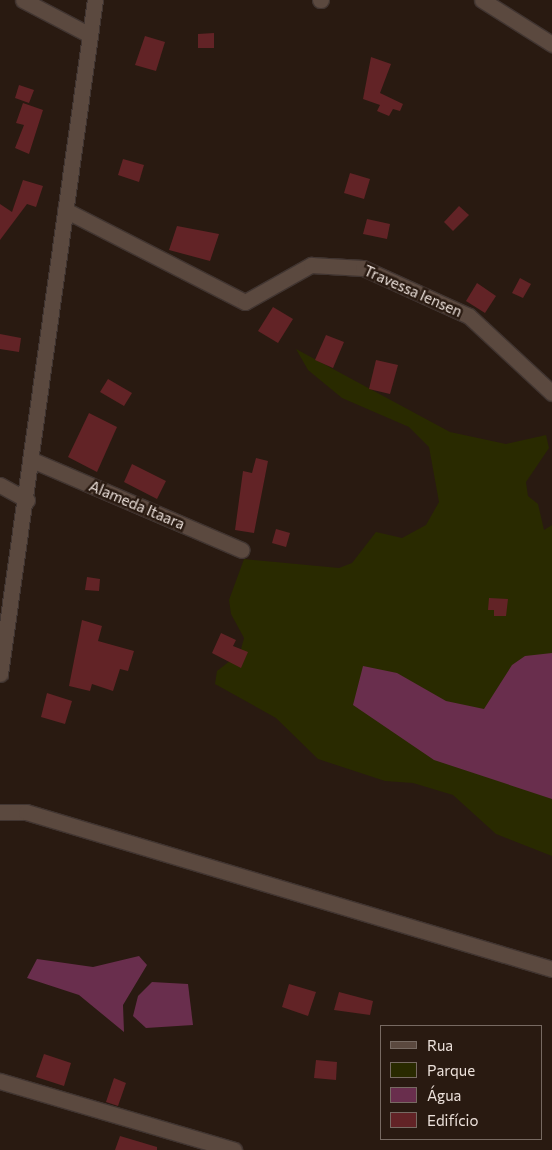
<!DOCTYPE html>
<html>
<head>
<meta charset="utf-8">
<style>
  body { margin:0 }
  #map { position:relative; width:552px; height:1150px; overflow:hidden; background:#291a11; font-family:Commissioner,sans-serif }
  div>[style] { position:absolute }
  [style*='--x'] { left:calc(var(--x)*1px); top:calc(var(--y)*1px); width:calc(var(--w)*1px); rotate:calc(var(--a)*1deg) }
  .green>* { inset:0; background:#292a00 }
  .water>* { inset:0; background:#692e4d }
  .building>* { inset:0; background:#622326 }
  .roads { filter:drop-shadow(1px 0 #413531) drop-shadow(-1px 0 #413531) drop-shadow(0 1px #413531) drop-shadow(0 -1px #413531) }
  .minor>* { height:15px; margin:-7.5px; padding:0 7.5px; transform-origin:7.5px; border-radius:7.5px; background:#5b493f }
  span { translate:-50% -50%; white-space:nowrap; text-align:center; line-height:1.15; -webkit-text-stroke:5px #291a11; paint-order:stroke }
  .street-label { font-size:15px; color:#ece1db }
  .legend { position:absolute; left:380px; top:1025px; width:162px; height:115px; box-sizing:border-box; background:#291a11; border:1px solid #776a62; margin:0; padding:6px 9px; list-style:none; font-size:15px; color:#ece1db }
  .legend li { display:flex; align-items:center; gap:10px; height:25px }
  .legend b { width:25px; border:1px solid #776a62 }
</style>
</head>
<body>
<div id="map">
  <div class="green">
    <i style="clip-path:polygon(296px 349px,450px 432px,506px 444px,546px 435px,549px 448px,526px 482px,528px 496px,538px 504px,544px 530px,552px 525px,552px 856px,496px 834px,453px 795px,413px 783px,385px 781px,318px 759px,276px 718px,215px 684px,217px 671px,240px 653px,244px 638px,231px 614px,229px 600px,244px 559px,339px 568px,352px 563px,376px 532px,402px 538px,426px 525px,439px 502px,429px 447px,409px 427px,342px 398px,308px 370px)"></i>
  </div>
  <div class="water">
    <i style="clip-path:polygon(552px 653px,552px 799px,434px 760px,353px 705px,363px 666px,397px 673px,446px 701px,484px 709px,512px 665px,525px 656px)"></i>
    <i style="clip-path:polygon(139px 956px,147px 965px,123px 1005px,124px 1032px,79px 995px,27px 978px,37px 959px,93px 967px)"></i>
    <i style="clip-path:polygon(152px 982px,188px 984px,193px 1025px,146px 1028px,133px 1016px,138px 996px)"></i>
  </div>
  <div class="building">
    <i style="clip-path:polygon(214px 33px,214px 48px,198px 48px,198px 34px)"></i>
    <i style="clip-path:polygon(145px 36px,165px 42px,156px 71px,135px 65px)"></i>
    <i style="clip-path:polygon(371px 57px,391px 64px,380px 93px,403px 104px,400px 111px,393px 109px,389px 116px,377px 111px,380px 105px,363px 99px)"></i>
    <i style="clip-path:polygon(19px 85px,34px 90px,29px 103px,15px 98px)"></i>
    <i style="clip-path:polygon(23px 103px,43px 110px,29px 154px,15px 148px,24px 125px,16px 123px)"></i>
    <i style="clip-path:polygon(123px 159px,144px 165px,139px 182px,118px 175px)"></i>
    <i style="clip-path:polygon(350px 173px,370px 179px,364px 199px,344px 193px)"></i>
    <i style="clip-path:polygon(23px 180px,43px 186px,36px 207px,27px 204px,0 240px,0 204px,12px 212px)"></i>
    <i style="clip-path:polygon(459px 206px,469px 215px,453px 231px,444px 222px)"></i>
    <i style="clip-path:polygon(367px 219px,390px 224px,387px 239px,363px 234px)"></i>
    <i style="clip-path:polygon(177px 226px,219px 234px,210px 261px,169px 250px)"></i>
    <i style="clip-path:polygon(520px 278px,531px 284px,523px 298px,512px 293px)"></i>
    <i style="clip-path:polygon(477px 283px,496px 296px,485px 313px,466px 301px)"></i>
    <i style="clip-path:polygon(273px 307px,293px 319px,278px 343px,258px 331px)"></i>
    <i style="clip-path:polygon(0 334px,21px 338px,19px 352px,0 349px)"></i>
    <i style="clip-path:polygon(326px 335px,344px 342px,333px 368px,315px 360px)"></i>
    <i style="clip-path:polygon(376px 360px,398px 365px,390px 394px,369px 389px)"></i>
    <i style="clip-path:polygon(108px 379px,132px 393px,124px 406px,100px 392px)"></i>
    <i style="clip-path:polygon(89px 413px,117px 427px,97px 472px,68px 457px)"></i>
    <i style="clip-path:polygon(256px 458px,268px 461px,254px 533px,235px 530px,243px 471px,252px 473px)"></i>
    <i style="clip-path:polygon(132px 464px,166px 481px,157px 499px,124px 482px)"></i>
    <i style="clip-path:polygon(276px 529px,290px 533px,286px 547px,272px 543px)"></i>
    <i style="clip-path:polygon(87px 577px,100px 579px,99px 591px,85px 590px)"></i>
    <i style="clip-path:polygon(489px 598px,508px 599px,506px 616px,494px 616px,494px 610px,488px 610px)"></i>
    <i style="clip-path:polygon(82px 620px,102px 626px,98px 641px,134px 651px,128px 671px,120px 669px,113px 691px,92px 684px,90px 691px,69px 686px)"></i>
    <i style="clip-path:polygon(221px 633px,236px 640px,233px 646px,248px 652px,241px 668px,212px 653px)"></i>
    <i style="clip-path:polygon(47px 693px,72px 701px,65px 724px,41px 717px)"></i>
    <i style="clip-path:polygon(289px 984px,316px 992px,308px 1016px,282px 1007px)"></i>
    <i style="clip-path:polygon(339px 992px,373px 1001px,370px 1015px,334px 1010px)"></i>
    <i style="clip-path:polygon(44px 1054px,71px 1063px,64px 1086px,36px 1077px)"></i>
    <i style="clip-path:polygon(316px 1060px,337px 1062px,336px 1080px,314px 1078px)"></i>
    <i style="clip-path:polygon(114px 1078px,126px 1083px,118px 1106px,106px 1102px)"></i>
    <i style="clip-path:polygon(120px 1136px,157px 1147px,157px 1150px,115px 1150px)"></i>
  </div>
  <div class="roads">
    <div class="minor">
      <i style="--x:23;--y:0;--w:73;--a:27.6"></i>
      <i style="--x:320;--y:0;--w:1;--a:0"></i>
      <i style="--x:482;--y:0;--w:83;--a:32.2"></i>
      <i style="--x:65;--y:210;--w:202;--a:27.1"></i>
      <i style="--x:245;--y:302;--w:76;--a:-29.3"></i>
      <i style="--x:311;--y:265;--w:52;--a:3.3"></i>
      <i style="--x:363;--y:268;--w:116;--a:24.4"></i>
      <i style="--x:469;--y:316;--w:113;--a:42.9"></i>
      <i style="--x:32;--y:460;--w:228;--a:23.2"></i>
      <i style="--x:0;--y:485;--w:31;--a:29"></i>
      <i style="--x:0;--y:674;--w:681;--a:-81.98"></i>
      <i style="--x:0;--y:812;--w:26;--a:0"></i>
      <i style="--x:26;--y:812;--w:549;--a:16.62"></i>
      <i style="--x:0;--y:1081;--w:244;--a:16.4"></i>
    </div>
  </div>
  <div class="street-label">
    <span style="left:413px;top:291px;rotate:24deg">Travessa Iensen</span>
    <span style="left:137px;top:505px;rotate:23deg">Alameda Itaara</span>
  </div>
  <ul class="legend">
  <li><b style="height:6px;background:#5b493f"></b>Rua</li>
  <li><b style="height:14px;background:#292a00"></b>Parque</li>
  <li><b style="height:14px;background:#692e4d"></b>Água</li>
  <li><b style="height:14px;background:#622326"></b>Edifício</li>
  </ul>
</div>
</body>
</html>
